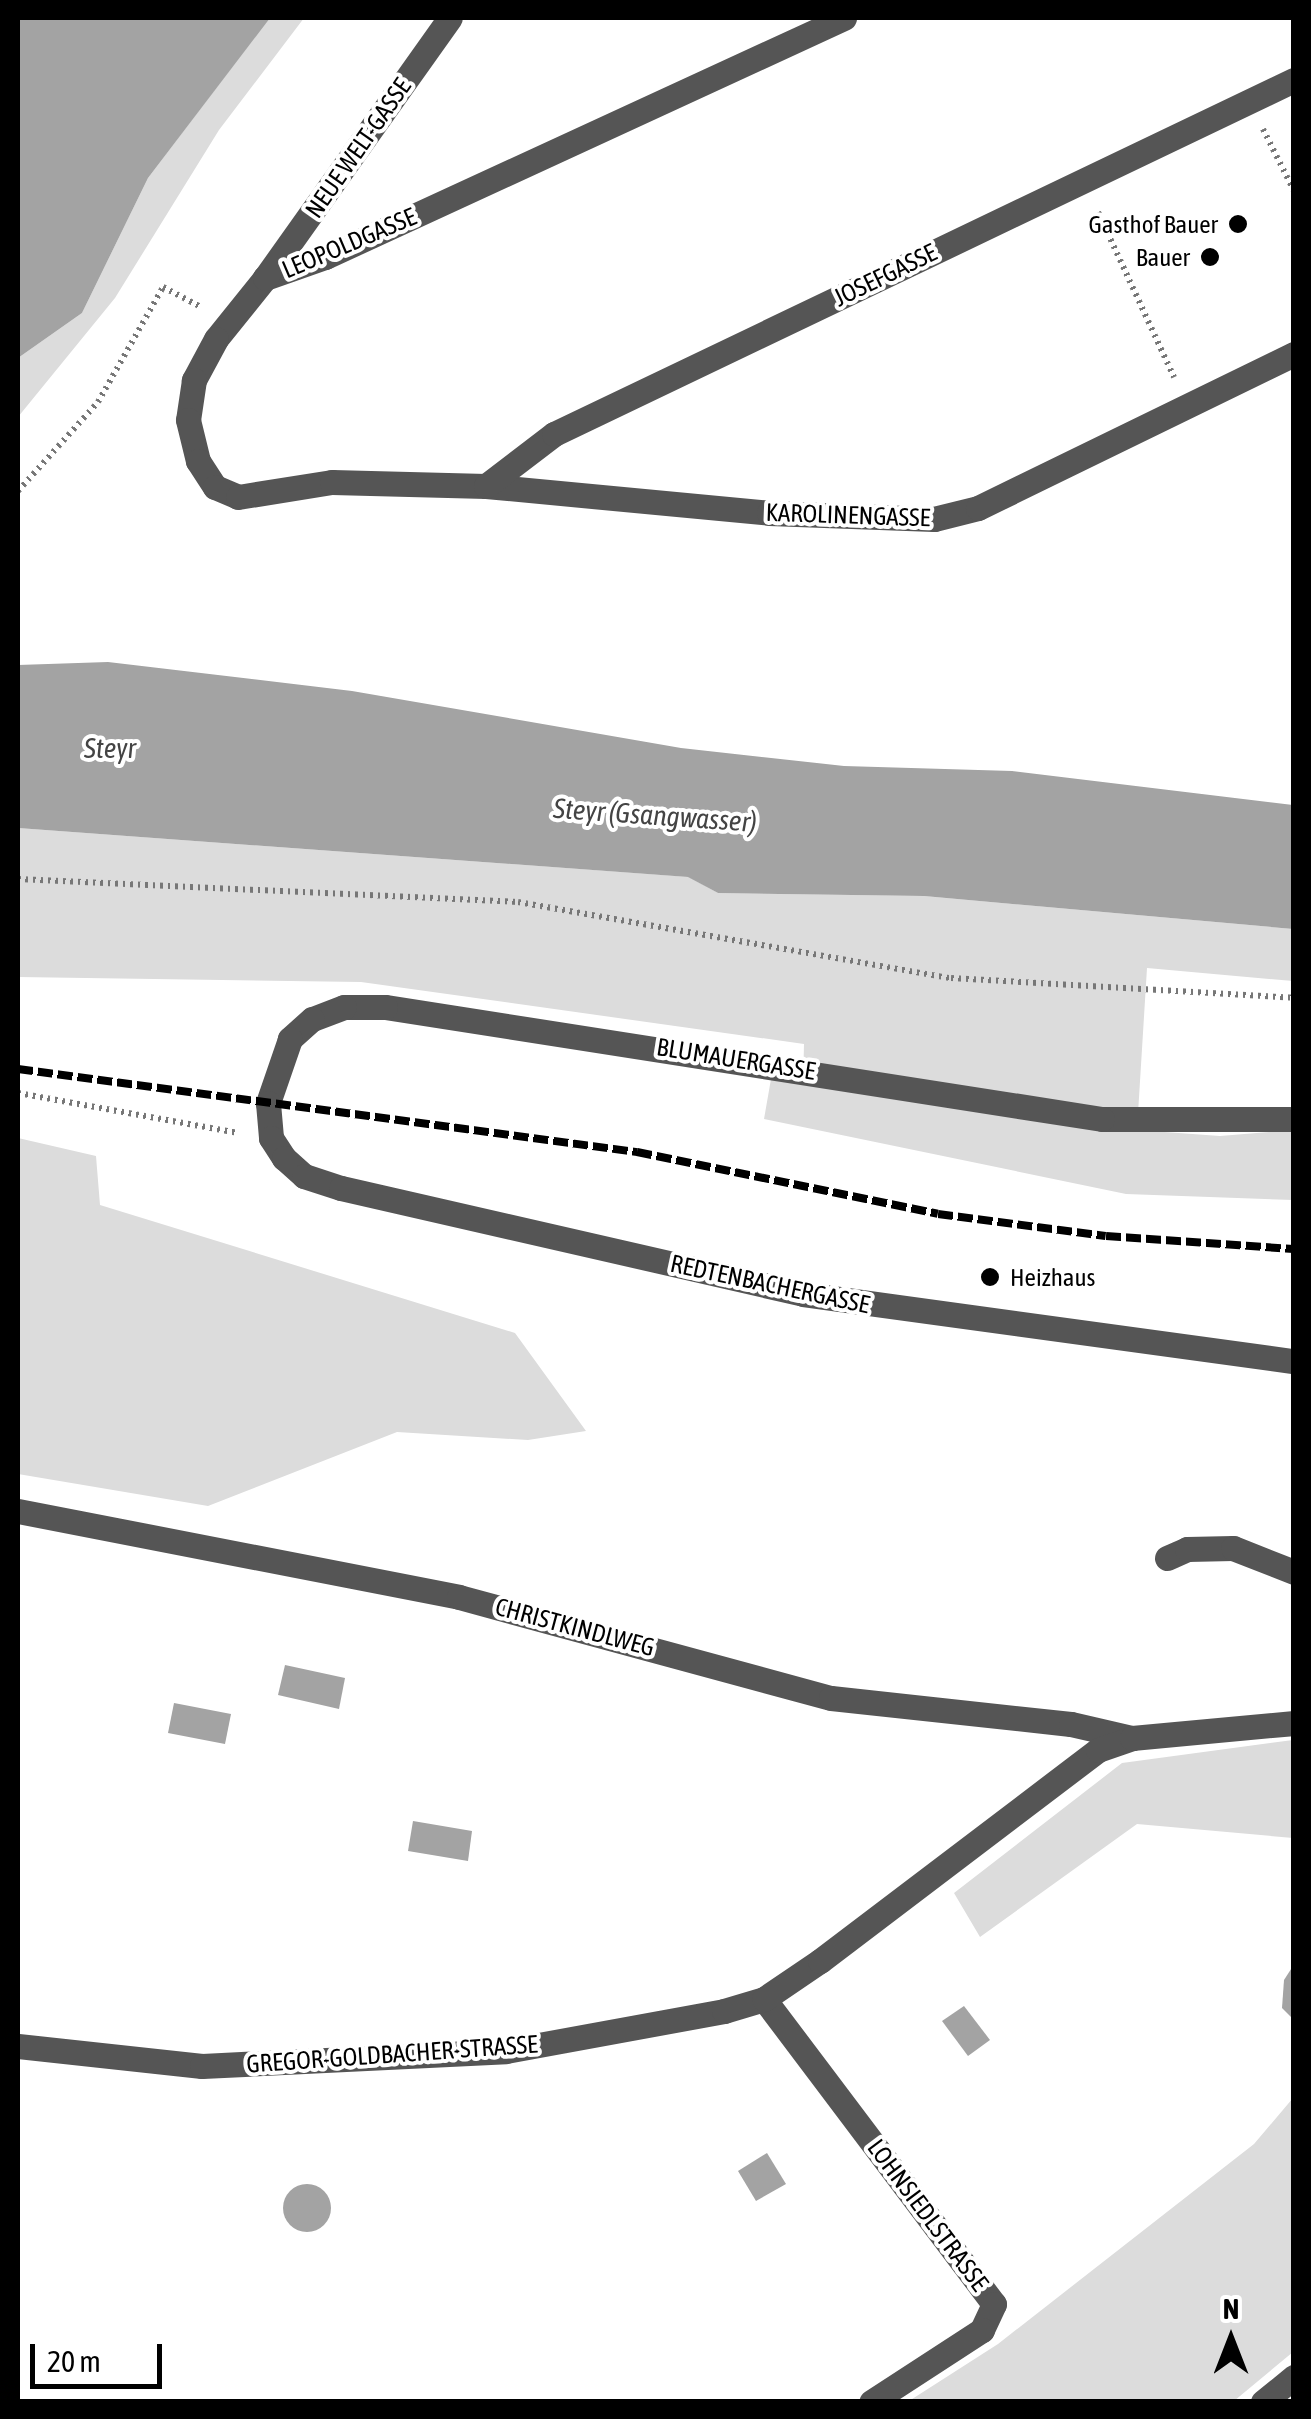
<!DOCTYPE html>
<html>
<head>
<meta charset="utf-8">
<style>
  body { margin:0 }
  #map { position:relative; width:1311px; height:2419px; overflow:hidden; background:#fff; font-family:"Asap Condensed",sans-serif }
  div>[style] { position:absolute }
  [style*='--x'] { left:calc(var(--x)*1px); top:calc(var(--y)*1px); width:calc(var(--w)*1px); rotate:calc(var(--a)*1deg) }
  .green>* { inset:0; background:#dcdcdc }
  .water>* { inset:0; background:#a3a3a3 }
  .round { border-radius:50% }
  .path>* { height:6px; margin-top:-3px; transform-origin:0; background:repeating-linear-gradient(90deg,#777 0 2.5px,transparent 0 7.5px) }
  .minor>* { height:25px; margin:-12.5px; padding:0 12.5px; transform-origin:12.5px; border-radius:12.5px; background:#555 }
  .rail>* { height:8px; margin-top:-4px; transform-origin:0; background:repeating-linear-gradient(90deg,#000 0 15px,transparent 0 20px) }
  .dots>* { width:28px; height:28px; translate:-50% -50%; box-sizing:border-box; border:5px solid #fff; border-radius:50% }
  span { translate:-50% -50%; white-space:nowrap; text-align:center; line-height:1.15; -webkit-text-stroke:8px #fff; paint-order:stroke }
  .street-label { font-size:25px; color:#000 }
  .poi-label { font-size:25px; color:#000 }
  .right { translate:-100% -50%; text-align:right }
  .left { translate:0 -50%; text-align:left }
  .water-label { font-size:28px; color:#444; font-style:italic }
  .frame { position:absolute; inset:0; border:20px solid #000; pointer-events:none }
  .north { position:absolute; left:1181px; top:2289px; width:100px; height:100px; -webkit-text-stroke:8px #fff; paint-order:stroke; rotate:0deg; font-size:28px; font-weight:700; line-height:40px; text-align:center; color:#000 }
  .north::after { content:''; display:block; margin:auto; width:35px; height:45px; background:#000; clip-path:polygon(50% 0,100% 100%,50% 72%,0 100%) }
  .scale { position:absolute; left:30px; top:2344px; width:132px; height:45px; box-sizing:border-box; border:5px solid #000; border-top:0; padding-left:12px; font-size:30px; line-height:35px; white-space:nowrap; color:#000; -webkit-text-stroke:8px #fff; paint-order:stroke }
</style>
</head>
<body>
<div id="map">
  <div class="green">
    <i style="clip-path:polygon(269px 18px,304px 18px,219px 130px,115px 298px,18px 417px,18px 358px,82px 313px,148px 178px)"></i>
    <i style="clip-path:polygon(18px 828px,689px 877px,718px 893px,924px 896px,1293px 929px,1293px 981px,1147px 968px,1137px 1130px,1220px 1136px,1293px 1130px,1293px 1200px,1126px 1194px,764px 1119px,771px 1079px,803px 1083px,804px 1044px,361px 982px,18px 977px)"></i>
    <i style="clip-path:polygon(18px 1138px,96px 1156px,100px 1205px,515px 1333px,586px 1431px,528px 1440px,397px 1432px,208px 1506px,18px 1474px)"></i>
    <i style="clip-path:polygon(1293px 1740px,1293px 1838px,1137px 1824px,980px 1937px,954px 1893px,1122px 1763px)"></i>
    <i style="clip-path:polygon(1293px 2098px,1293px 2352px,1234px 2401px,909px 2401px,998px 2344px,1254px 2144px)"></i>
  </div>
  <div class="water">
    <i style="clip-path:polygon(18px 18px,270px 18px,148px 178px,82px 313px,18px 358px)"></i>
    <i style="clip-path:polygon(108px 662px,352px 691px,681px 748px,844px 766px,1012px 771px,1293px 805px,1293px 929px,924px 896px,718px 893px,688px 877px,18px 828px,18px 665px)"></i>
    <i style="clip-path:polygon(285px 1665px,345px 1678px,339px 1709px,278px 1695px)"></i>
    <i style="clip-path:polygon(174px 1703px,231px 1714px,225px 1744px,168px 1733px)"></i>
    <i style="clip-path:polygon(413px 1821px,472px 1831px,468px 1861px,408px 1851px)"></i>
    <i style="clip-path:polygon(1293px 1966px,1293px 2019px,1282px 2008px,1284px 1980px)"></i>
    <i style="clip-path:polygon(964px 2006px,990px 2040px,968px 2056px,942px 2021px)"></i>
    <i style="clip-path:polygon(767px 2153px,786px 2184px,756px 2201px,738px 2171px)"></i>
    <i class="round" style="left:283px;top:2184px;width:48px;height:48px"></i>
  </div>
  <div class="path">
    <i style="--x:1263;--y:129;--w:69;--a:63.4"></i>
    <i style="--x:1098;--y:212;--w:182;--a:65.3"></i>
    <i style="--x:18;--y:491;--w:120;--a:-48"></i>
    <i style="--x:98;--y:402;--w:132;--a:-60.5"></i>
    <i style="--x:163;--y:287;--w:41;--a:27.8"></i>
    <i style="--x:18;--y:879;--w:501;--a:2.63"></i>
    <i style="--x:518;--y:902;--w:440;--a:10"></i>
    <i style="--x:951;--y:978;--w:344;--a:3.3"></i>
    <i style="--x:18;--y:1093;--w:224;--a:10.3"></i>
  </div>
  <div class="minor">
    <i style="--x:844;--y:18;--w:571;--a:155.27"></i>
    <i style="--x:325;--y:257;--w:64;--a:160.7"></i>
    <i style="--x:265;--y:278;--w:78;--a:128.8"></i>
    <i style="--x:216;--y:339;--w:47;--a:118.2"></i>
    <i style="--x:194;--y:380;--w:40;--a:98.5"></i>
    <i style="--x:188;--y:420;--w:42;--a:76.3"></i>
    <i style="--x:198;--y:461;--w:31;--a:57"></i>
    <i style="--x:215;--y:487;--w:25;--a:23"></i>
    <i style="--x:238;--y:497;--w:95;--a:-9.1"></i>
    <i style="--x:332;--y:482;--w:154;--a:1.5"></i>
    <i style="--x:486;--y:486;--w:284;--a:5.4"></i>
    <i style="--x:769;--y:513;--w:165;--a:2.1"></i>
    <i style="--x:934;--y:519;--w:45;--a:-14"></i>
    <i style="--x:978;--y:508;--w:352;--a:-26"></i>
    <i style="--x:265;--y:278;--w:319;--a:-54.6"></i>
    <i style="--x:486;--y:486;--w:86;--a:-37.4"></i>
    <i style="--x:554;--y:434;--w:820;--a:-25.57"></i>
    <i style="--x:1294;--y:1119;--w:192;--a:180"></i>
    <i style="--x:1102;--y:1119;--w:726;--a:-171.12"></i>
    <i style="--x:385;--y:1007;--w:41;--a:180"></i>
    <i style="--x:344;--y:1007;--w:34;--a:159"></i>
    <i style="--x:312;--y:1019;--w:30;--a:138"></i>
    <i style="--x:290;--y:1039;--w:68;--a:109"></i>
    <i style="--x:268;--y:1103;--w:35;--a:85"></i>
    <i style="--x:271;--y:1138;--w:24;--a:57"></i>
    <i style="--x:284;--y:1158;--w:27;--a:42"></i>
    <i style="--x:304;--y:1176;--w:39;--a:18"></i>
    <i style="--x:341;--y:1188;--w:474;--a:12.9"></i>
    <i style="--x:803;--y:1294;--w:496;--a:7.8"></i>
    <i style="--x:18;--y:1511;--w:449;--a:11"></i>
    <i style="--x:459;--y:1597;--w:385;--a:15.2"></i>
    <i style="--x:831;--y:1698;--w:241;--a:6.2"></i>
    <i style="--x:1071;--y:1724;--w:63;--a:12.9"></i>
    <i style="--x:1167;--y:1558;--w:22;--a:-24"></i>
    <i style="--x:1187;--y:1549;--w:46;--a:-1.2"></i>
    <i style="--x:1233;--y:1548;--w:66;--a:21.5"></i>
    <i style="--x:764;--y:1999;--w:382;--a:53"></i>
    <i style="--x:994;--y:2304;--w:29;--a:115"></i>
    <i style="--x:982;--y:2330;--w:132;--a:147"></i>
    <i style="--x:18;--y:2046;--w:185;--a:6.2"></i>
    <i style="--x:202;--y:2066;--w:304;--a:-2.8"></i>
    <i style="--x:506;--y:2051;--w:222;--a:-10.4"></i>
    <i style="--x:724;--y:2011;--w:42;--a:-16.7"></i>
    <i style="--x:764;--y:1999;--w:68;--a:-34.2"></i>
    <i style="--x:820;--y:1961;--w:349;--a:-37.2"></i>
    <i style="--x:1098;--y:1750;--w:36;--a:-19"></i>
    <i style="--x:1132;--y:1738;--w:163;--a:-5.3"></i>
    <i style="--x:1263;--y:2402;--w:40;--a:-39"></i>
  </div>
  <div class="rail">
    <i style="--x:18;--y:1069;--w:625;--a:7.64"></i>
    <i style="--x:637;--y:1152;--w:307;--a:11.6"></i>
    <i style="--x:938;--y:1214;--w:169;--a:7.5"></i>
    <i style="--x:1106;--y:1236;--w:188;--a:4"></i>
  </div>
  <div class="dots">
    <i style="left:1238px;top:224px;background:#000"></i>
    <i style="left:1210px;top:257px;background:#000"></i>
    <i style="left:990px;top:1277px;background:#000"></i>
  </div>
  <div class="street-label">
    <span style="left:358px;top:148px;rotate:-55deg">NEUE WELT-GASSE</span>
    <span style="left:349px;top:243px;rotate:-23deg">LEOPOLDGASSE</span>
    <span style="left:885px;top:275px;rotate:-26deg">JOSEFGASSE</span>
    <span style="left:848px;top:515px;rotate:2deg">KAROLINENGASSE</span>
    <span style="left:736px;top:1059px;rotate:9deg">BLUMAUERGASSE</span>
    <span style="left:770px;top:1284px;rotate:12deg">REDTENBACHERGASSE</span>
    <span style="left:575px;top:1627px;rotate:15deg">CHRISTKINDLWEG</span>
    <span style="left:392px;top:2054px;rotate:-4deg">GREGOR-GOLDBACHER-STRASSE</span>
    <span style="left:928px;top:2215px;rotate:53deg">LOHNSIEDLSTRASSE</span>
  </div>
  <div class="poi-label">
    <span class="right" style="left:1218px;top:224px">Gasthof Bauer</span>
    <span class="right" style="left:1190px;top:257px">Bauer</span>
    <span class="left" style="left:1010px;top:1277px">Heizhaus</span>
  </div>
  <div class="water-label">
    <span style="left:110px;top:748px">Steyr</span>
    <span style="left:655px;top:815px;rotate:4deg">Steyr (Gsangwasser)</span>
  </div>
  <div class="frame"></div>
  <div class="north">N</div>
  <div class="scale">20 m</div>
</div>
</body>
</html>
